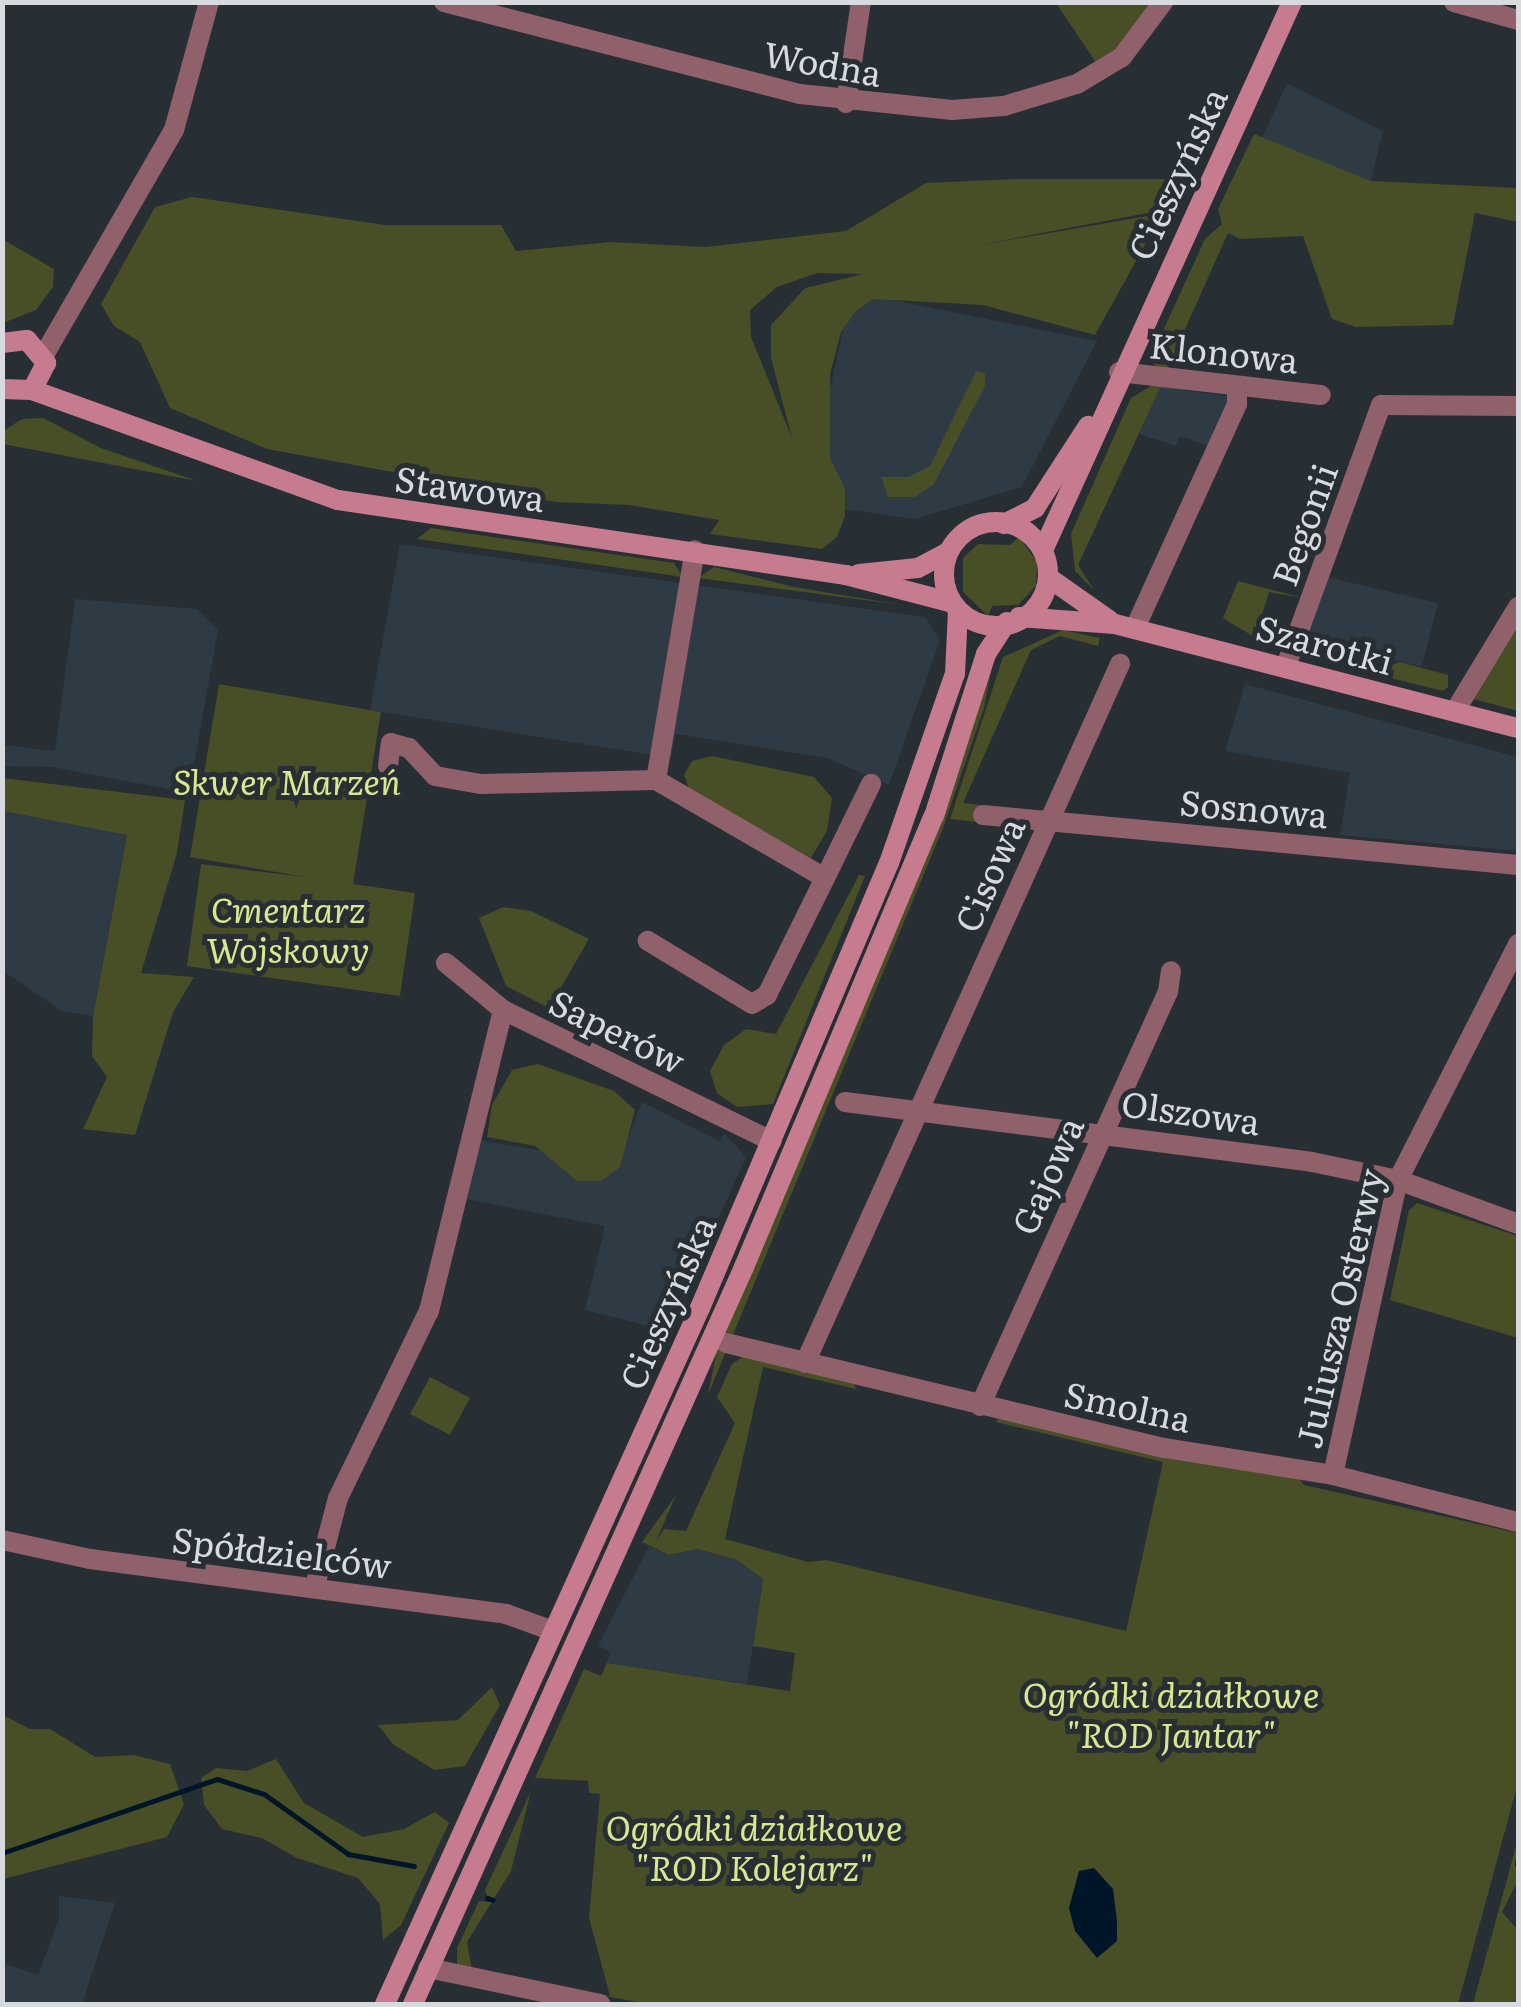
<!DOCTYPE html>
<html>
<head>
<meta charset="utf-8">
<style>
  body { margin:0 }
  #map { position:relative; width:1521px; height:2007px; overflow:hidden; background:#272e34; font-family:Literata,serif }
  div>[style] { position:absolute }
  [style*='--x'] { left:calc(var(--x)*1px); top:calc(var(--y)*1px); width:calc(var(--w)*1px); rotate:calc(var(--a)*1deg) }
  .built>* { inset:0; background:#2e3a44 }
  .green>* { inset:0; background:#484e26 }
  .water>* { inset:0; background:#001628 }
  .stream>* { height:5px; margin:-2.5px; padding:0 2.5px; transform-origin:2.5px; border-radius:2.5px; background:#001628 }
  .street>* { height:20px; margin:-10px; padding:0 10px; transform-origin:10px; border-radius:10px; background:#90606b }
  .secondary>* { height:20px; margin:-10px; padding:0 10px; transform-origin:10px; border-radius:10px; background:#c77b8e }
  .secondary>.ring { margin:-10px; padding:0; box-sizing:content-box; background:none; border:20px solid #c77b8e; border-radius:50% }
  span { translate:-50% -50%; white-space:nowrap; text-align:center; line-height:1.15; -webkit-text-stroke:10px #272e34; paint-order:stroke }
  .street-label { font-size:35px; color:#d7dbdf }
  .park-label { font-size:35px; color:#d9e78e; font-style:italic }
  .frame { position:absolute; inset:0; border:5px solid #d7dbdf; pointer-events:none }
</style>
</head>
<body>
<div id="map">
  <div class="built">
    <i style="clip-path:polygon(1287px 83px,1383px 131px,1371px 181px,1262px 138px)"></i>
    <i style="clip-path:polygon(868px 295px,1097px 341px,1022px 487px,915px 519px,843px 509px,819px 441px,845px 320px)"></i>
    <i style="clip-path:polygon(1160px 387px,1228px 396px,1232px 402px,1211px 447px,1180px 436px,1176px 446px,1139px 434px)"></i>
    <i style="clip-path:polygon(400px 544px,925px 617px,940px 640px,889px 785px,827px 758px,676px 734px,671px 758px,370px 710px)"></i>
    <i style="clip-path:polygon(1327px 577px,1438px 603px,1422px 666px,1314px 645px,1307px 631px)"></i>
    <i style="clip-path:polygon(75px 599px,197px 609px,218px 630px,189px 793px,52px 767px,3px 766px,3px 745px,55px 751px)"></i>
    <i style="clip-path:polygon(1245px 684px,1518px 757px,1518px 851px,1340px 835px,1350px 773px,1225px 751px)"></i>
    <i style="clip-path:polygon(2px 811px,127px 834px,93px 1016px,62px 1011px,3px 971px)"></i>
    <i style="clip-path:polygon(642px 1102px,719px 1141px,724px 1133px,746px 1157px,668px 1331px,585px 1310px,605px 1226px,461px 1198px,477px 1140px,618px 1163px)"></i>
    <i style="clip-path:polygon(649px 1546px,669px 1555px,697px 1549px,737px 1560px,763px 1579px,747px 1684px,607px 1663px,610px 1652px,598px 1646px)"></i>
    <i style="clip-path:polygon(59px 1896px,115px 1903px,82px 2004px,3px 2004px,3px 1963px,38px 1975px,59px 1919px)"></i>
  </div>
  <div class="green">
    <i style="clip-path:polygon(1056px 3px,1154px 3px,1116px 51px,1097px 64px)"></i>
    <i style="clip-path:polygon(1254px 134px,1371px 181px,1518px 188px,1518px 222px,1475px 213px,1453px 325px,1356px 327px,1332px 319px,1303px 236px,1240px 239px,1228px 233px,1166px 372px,1153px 364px,1152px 355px,1205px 239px,1222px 224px,1218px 209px)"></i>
    <i style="clip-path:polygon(evenodd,1014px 179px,1184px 179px,1163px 210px,980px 245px,1147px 216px,1157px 223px,1095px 335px,983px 305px,873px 299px,856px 311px,841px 332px,830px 374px,830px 458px,845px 489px,845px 516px,837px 537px,822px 549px,710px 534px,719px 520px,629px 505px,556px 502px,267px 449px,170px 408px,140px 342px,114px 326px,101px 304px,155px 207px,192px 197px,385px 225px,501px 225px,516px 251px,611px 242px,706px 247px,846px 231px,926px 183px,1014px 179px,817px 273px,863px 274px,805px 288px,771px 325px,771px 358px,792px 438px,751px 337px,750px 310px,777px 287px,817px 273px)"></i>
    <i style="clip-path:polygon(2px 239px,54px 269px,53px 287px,36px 310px,3px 323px)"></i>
    <i style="clip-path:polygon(976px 371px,985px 373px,985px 386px,934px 484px,914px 497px,888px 497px,881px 477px,909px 477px,930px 466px)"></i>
    <i style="clip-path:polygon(1156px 383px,1191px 390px,1160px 388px,1078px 565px,1094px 590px,1075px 571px,1071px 534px,1131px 398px)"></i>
    <i style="clip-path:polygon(43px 418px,101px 448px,197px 481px,3px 444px,3px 431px,22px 419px)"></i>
    <i style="clip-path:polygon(431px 528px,674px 563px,683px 577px,417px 539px)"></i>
    <i style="clip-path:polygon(1019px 537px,1037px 562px,1036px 586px,1018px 605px,992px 606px,988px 616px,963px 592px,963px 558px,978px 544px,1010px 545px)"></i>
    <i style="clip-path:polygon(714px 567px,794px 587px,902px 605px,698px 578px)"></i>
    <i style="clip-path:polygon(1238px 581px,1303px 598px,1269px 592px,1256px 634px,1280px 645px,1269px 646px,1223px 618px)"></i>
    <i style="clip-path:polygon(1518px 616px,1518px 711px,1473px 699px)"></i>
    <i style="clip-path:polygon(1063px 630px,1100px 638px,1098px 646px,1060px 636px,1031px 650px,963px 803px,980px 805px,979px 822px,950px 819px,1003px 657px)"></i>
    <i style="clip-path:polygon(993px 661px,984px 708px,943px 828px,708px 1395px,717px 1349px,939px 827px)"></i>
    <i style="clip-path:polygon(1400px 662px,1448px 675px,1448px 687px,1443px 691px,1382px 676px,1382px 668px)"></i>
    <i style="clip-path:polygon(219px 684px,381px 712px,353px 884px,415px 893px,400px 996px,187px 966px,201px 864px,305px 877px,190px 857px)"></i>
    <i style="clip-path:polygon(712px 756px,814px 777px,832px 798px,827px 831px,811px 858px,690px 791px,684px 775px,692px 761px)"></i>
    <i style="clip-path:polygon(2px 778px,185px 800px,177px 853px,141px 973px,194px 977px,173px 1012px,135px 1135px,83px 1129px,107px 1077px,92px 1056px,93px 1016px,127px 835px,3px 811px)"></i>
    <i style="clip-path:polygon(859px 875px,865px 876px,773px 1104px,737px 1107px,717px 1093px,710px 1071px,724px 1045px,746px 1029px,776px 1034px)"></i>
    <i style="clip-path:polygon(503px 907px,531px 911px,589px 939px,549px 1008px,506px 986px,479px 918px)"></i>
    <i style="clip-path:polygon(538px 1064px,614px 1091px,635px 1110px,620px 1167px,601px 1181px,577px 1181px,535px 1146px,487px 1137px,492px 1105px,512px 1070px)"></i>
    <i style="clip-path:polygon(1417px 1203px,1518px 1236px,1518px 1338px,1390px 1300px,1409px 1210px)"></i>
    <i style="clip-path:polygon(744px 1356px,854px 1383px,856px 1389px,763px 1367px,725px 1539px,808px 1562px,826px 1560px,1126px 1631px,1163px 1462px,996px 1422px,999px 1416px,1298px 1477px,1304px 1485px,1518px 1533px,1518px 1783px,1458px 2004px,649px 2004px,499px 1977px,610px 1996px,589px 1918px,600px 1794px,589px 1793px,588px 1781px,535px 1778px,584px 1669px,601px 1676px,607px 1663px,790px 1691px,795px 1653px,753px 1646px,763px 1579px,737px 1560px,697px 1549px,669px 1555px,642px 1542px,676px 1495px,656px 1541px,664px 1529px,686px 1531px,735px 1423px,717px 1397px,732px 1364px)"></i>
    <i style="clip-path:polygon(430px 1377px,470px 1398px,450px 1435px,410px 1414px)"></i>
    <i style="clip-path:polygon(492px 1687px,500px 1705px,465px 1766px,434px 1770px,393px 1744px,378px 1725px,458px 1720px)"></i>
    <i style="clip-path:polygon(3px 1715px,30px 1729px,50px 1729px,95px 1757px,134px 1755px,170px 1764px,184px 1804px,167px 1837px,3px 1879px)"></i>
    <i style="clip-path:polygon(276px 1759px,304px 1803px,363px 1837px,404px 1829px,435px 1812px,449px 1823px,401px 1925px,383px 1940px,380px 1904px,358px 1878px,297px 1858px,262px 1838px,222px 1829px,204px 1805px,201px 1778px,216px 1768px,247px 1771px)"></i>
    <i style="clip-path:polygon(531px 1791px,511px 1871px,467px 1942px,472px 1970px,457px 1968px,457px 1948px,479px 1901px,490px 1902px,485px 1890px)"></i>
    <i style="clip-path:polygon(1518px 1839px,1518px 1880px,1502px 1912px,1518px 1930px,1518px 2004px,1473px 2004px)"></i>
  </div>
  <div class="water">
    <i style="clip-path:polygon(1094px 1868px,1113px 1889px,1117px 1921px,1117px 1941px,1097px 1958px,1075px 1931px,1069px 1908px,1079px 1871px)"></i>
  </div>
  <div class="stream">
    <i style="--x:2;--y:1853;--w:227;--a:-19"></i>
    <i style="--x:217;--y:1779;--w:49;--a:17.7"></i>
    <i style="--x:264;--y:1794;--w:103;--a:35.5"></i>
    <i style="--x:348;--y:1854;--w:67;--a:10.3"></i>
    <i style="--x:1517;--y:1864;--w:6;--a:-81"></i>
    <i style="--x:487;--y:1898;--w:6;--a:18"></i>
  </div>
  <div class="street">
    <i style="--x:444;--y:2;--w:368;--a:14.5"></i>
    <i style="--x:800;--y:94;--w:153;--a:6"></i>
    <i style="--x:952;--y:110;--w:52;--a:-4.4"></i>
    <i style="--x:1004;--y:106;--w:76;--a:-16.8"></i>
    <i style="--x:1077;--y:84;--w:52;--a:-31"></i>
    <i style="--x:1122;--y:57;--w:69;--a:-53.3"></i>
    <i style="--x:1454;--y:2;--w:66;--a:15.7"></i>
    <i style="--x:846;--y:103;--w:102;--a:-81.6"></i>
    <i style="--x:44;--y:355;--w:260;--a:-60"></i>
    <i style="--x:174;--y:130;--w:133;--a:-74.7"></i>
    <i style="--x:1119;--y:372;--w:203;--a:6.5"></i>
    <i style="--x:1135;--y:628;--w:246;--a:-65.5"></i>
    <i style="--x:1237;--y:404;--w:15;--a:-90"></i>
    <i style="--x:1286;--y:666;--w:278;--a:-70"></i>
    <i style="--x:1381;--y:405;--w:137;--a:0.4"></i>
    <i style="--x:1455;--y:711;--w:122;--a:-58.8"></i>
    <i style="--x:388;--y:766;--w:23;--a:-83"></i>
    <i style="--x:391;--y:743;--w:19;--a:16"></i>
    <i style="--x:409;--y:748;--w:38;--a:47"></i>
    <i style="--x:435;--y:776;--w:47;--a:9.9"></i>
    <i style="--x:481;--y:784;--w:175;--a:-1.3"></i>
    <i style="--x:656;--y:780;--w:195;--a:30.1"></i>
    <i style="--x:825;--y:878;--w:131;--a:116.4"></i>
    <i style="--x:767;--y:995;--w:17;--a:149"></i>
    <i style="--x:752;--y:1004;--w:122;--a:-148.8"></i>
    <i style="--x:656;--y:780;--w:233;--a:-80.4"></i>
    <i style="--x:983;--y:815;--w:537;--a:5.34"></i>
    <i style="--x:825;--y:878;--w:105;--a:-63.9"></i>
    <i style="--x:446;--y:963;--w:74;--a:39.5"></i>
    <i style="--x:503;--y:1010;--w:299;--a:26"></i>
    <i style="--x:845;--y:1102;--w:471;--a:7.3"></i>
    <i style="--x:1312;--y:1162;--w:88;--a:11.8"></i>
    <i style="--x:1398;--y:1180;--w:128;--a:20.1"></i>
    <i style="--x:726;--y:1343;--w:451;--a:13.5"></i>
    <i style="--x:1165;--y:1448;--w:170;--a:9.1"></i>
    <i style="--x:1333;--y:1475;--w:191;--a:14.3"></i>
    <i style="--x:805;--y:1363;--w:767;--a:-65.74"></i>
    <i style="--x:980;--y:1406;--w:455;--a:-65.6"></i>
    <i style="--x:1168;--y:992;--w:21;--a:-82"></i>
    <i style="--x:1333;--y:1475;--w:302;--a:-77.6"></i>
    <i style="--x:1398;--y:1180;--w:265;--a:-63"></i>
    <i style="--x:2;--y:1540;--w:90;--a:12.2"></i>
    <i style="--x:90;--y:1559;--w:420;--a:7.5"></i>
    <i style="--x:506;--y:1614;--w:50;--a:19.9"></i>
    <i style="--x:315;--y:1586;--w:91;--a:-75.4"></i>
    <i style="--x:338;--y:1498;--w:208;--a:-64.1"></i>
    <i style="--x:429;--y:1311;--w:310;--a:-76.2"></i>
    <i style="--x:428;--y:1968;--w:176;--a:11.8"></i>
  </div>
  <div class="secondary">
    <i style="--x:2;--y:343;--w:25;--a:-7"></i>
    <i style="--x:27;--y:340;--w:30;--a:50"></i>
    <i style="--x:46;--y:363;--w:30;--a:117"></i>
    <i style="--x:32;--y:390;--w:30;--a:-178"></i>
    <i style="--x:32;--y:390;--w:325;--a:19.8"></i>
    <i style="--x:338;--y:500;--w:514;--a:8.4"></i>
    <i style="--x:846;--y:575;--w:107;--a:14.6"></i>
    <i class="ring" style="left:944px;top:522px;width:84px;height:84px"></i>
    <i style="--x:1004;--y:524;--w:35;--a:-27"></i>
    <i style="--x:1035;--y:508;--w:98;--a:-57.1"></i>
    <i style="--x:1044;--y:548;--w:600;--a:-65.57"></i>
    <i style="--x:859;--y:574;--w:59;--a:-5.8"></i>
    <i style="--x:918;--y:568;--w:34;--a:-28"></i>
    <i style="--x:1052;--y:580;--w:70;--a:35.1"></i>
    <i style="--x:1019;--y:617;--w:96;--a:4.2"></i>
    <i style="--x:1115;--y:624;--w:416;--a:14.5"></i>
    <i style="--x:385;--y:2004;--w:764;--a:-65.65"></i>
    <i style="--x:700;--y:1308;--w:483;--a:-67"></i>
    <i style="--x:889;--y:863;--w:200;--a:-70.8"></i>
    <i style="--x:955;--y:674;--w:63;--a:-87.3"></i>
    <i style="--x:413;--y:2004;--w:808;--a:-65.81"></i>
    <i style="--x:744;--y:1267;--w:489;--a:-67.2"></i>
    <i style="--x:934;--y:816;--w:170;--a:-72.2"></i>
    <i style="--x:986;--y:654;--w:38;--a:-57"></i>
  </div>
  <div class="street-label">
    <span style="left:823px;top:62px;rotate:10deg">Wodna</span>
    <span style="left:1176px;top:173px;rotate:-65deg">Cieszyńska</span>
    <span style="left:1224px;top:351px;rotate:6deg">Klonowa</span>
    <span style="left:470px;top:487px;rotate:8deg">Stawowa</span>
    <span style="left:1303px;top:524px;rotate:-70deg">Begonii</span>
    <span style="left:1325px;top:643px;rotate:15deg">Szarotki</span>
    <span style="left:1254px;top:807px;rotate:5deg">Sosnowa</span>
    <span style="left:988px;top:874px;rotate:-66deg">Cisowa</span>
    <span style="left:618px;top:1030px;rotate:26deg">Saperów</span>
    <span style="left:1191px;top:1111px;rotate:8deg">Olszowa</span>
    <span style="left:1046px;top:1175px;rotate:-66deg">Gajowa</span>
    <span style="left:666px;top:1302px;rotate:-66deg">Cieszyńska</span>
    <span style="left:1338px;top:1308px;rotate:-77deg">Juliusza Osterwy</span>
    <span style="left:1128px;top:1405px;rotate:12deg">Smolna</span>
    <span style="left:282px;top:1551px;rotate:7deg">Spółdzielców</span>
  </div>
  <div class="park-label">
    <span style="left:287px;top:780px">Skwer Marzeń</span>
    <span style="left:288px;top:928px">Cmentarz<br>Wojskowy</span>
    <span style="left:1171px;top:1713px">Ogródki działkowe<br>"ROD Jantar"</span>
    <span style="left:754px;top:1846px">Ogródki działkowe<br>"ROD Kolejarz"</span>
  </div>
  <div class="frame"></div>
</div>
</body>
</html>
